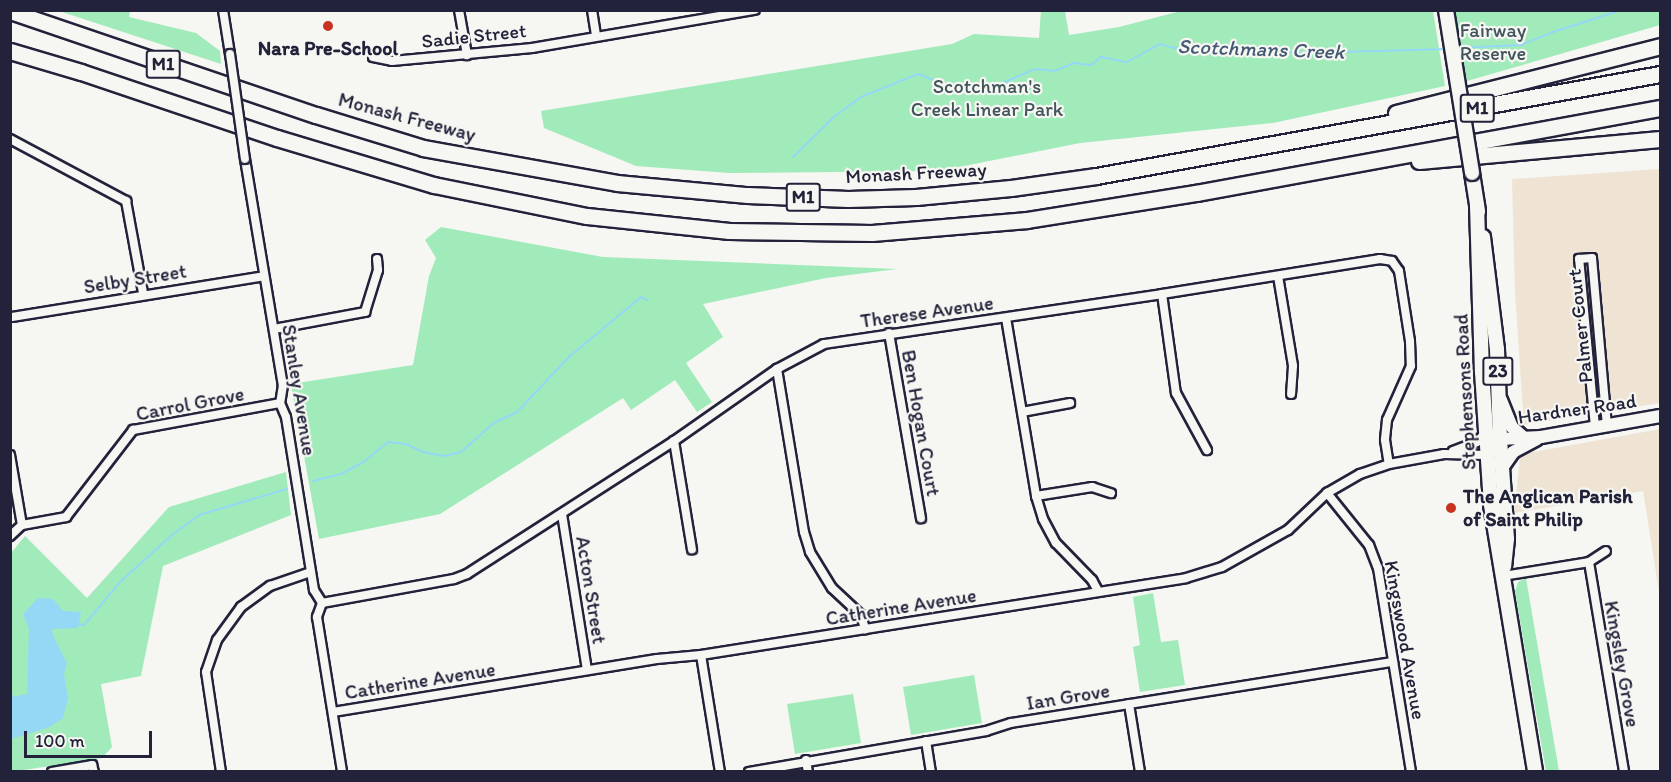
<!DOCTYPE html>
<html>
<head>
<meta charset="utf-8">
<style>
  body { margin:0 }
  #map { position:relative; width:1671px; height:782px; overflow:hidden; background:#f6f6f2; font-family:Itim,sans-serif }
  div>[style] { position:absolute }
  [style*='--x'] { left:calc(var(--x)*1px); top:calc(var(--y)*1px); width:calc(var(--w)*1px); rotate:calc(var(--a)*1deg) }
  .built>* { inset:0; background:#efe3d4 }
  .green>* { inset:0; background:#a1ebba }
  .water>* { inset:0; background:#94d8f6 }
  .stream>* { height:2px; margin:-1px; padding:0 1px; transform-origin:1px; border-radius:1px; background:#94d8f6 }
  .roads { filter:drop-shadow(2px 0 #22223b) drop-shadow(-2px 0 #22223b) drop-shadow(0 2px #22223b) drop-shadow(0 -2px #22223b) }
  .street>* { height:8px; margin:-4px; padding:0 4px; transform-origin:4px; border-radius:4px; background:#f6f6f2 }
  .secondary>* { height:12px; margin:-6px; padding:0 6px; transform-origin:6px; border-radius:6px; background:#f6f6f2 }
  .primary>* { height:14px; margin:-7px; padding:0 7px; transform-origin:7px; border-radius:7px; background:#f6f6f2 }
  .highway>* { height:15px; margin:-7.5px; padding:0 7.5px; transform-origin:7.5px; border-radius:7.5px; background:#f6f6f2 }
  .bridges { filter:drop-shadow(2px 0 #22223b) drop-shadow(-2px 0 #22223b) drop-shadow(0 2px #22223b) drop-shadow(0 -2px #22223b) }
  .street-bridge>* { height:8px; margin:-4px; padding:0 4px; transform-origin:4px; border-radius:4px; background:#f6f6f2 }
  .primary-bridge>* { height:14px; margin:-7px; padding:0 7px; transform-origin:7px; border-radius:7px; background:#f6f6f2 }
  .dots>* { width:16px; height:16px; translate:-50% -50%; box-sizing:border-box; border:3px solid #f6f6f2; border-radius:50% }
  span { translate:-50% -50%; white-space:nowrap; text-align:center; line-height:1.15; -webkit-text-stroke:4.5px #f6f6f2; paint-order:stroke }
  .shield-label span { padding:2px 4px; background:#f6f6f2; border:2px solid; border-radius:4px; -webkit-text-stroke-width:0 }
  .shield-label { font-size:18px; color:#22223b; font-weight:700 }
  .park-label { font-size:20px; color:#42545b }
  .street-label { font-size:20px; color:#22223b }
  .poi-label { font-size:20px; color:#22223b; font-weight:700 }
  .left { translate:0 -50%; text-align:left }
  .water-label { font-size:21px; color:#445973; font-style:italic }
  .frame { position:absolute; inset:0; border:12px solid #22223b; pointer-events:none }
  .scale { position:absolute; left:24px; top:731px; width:128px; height:27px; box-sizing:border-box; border:3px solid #22223b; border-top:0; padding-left:8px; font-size:18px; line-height:21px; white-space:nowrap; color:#22223b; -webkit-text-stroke:4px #f6f6f2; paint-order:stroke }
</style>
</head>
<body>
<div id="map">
  <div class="built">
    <i style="clip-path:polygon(1660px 169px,1660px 403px,1524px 425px,1515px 293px,1512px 179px)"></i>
    <i style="clip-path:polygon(1660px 429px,1660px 598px,1643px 491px,1514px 513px,1520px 458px,1523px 454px)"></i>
  </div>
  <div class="green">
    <i style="clip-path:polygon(1041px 10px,1065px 11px,1069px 35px,1119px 27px,1181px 11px,1433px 11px,1445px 86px,1273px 123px,1080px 143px,939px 171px,729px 173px,636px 166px,544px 128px,541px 111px,952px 44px,974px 34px,1039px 38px)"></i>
    <i style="clip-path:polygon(59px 11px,130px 11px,129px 17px,196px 33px,220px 51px,221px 64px)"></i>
    <i style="clip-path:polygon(1455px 11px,1660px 11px,1660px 25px,1467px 81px)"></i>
    <i style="clip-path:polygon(441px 227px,603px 257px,897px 269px,826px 278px,703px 304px,723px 337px,686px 363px,712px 402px,697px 412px,675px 380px,631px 410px,623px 398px,440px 514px,319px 539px,291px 384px,413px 365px,429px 276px,436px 258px,425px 240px)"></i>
    <i style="clip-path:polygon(286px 472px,291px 515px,163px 566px,141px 676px,101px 684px,112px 747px,102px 758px,11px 772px,11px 553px,25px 536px,87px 598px,169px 507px)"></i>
    <i style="clip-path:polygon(1526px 578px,1559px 771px,1546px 771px,1515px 591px,1518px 582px)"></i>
    <i style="clip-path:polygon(1153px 593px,1161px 642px,1178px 640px,1185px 685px,1140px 692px,1133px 647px,1140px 645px,1133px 597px)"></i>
    <i style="clip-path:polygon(974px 675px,982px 723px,911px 735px,903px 687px)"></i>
    <i style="clip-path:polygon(853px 694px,861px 743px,795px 754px,787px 704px)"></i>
  </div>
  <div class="water">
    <i style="clip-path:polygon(38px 598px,53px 599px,63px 611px,81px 612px,78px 628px,52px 629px,53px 636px,67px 663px,64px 674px,68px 698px,63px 718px,50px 727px,11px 739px,11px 688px,13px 697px,27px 694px,29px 629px,23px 614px)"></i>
  </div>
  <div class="stream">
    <i style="--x:1456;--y:48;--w:65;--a:-2.6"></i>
    <i style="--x:1521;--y:45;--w:35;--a:-22"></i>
    <i style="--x:1553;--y:32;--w:71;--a:-17.9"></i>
    <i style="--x:793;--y:157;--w:59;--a:-44.3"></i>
    <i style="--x:835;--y:116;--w:32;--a:-36"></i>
    <i style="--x:861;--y:97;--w:61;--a:-22"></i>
    <i style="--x:918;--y:74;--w:34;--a:21"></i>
    <i style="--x:950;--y:86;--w:41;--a:2.8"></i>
    <i style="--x:991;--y:88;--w:48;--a:-23.4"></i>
    <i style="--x:1035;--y:69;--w:20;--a:6"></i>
    <i style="--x:1055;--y:71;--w:21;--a:-23"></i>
    <i style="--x:1074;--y:63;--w:17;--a:7"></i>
    <i style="--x:1091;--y:65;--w:13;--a:-39"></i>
    <i style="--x:1101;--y:57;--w:26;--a:11"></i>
    <i style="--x:1127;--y:62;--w:38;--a:-29"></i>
    <i style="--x:1160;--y:44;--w:15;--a:16"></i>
    <i style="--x:1174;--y:48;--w:55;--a:-1"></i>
    <i style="--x:1229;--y:47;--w:73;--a:4.7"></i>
    <i style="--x:1302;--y:53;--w:146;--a:-1.6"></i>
    <i style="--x:313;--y:481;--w:29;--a:-14"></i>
    <i style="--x:341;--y:474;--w:27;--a:-28"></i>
    <i style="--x:365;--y:461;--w:30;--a:-40"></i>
    <i style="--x:388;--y:442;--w:18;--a:6"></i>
    <i style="--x:406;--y:444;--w:19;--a:25"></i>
    <i style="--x:423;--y:452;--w:21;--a:11"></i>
    <i style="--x:444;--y:456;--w:17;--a:-13"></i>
    <i style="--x:461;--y:452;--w:45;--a:-41.4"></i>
    <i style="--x:495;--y:422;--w:24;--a:-24"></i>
    <i style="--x:517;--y:412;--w:77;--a:-46.6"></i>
    <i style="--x:570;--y:356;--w:92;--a:-39.7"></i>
    <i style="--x:641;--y:297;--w:7;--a:27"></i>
    <i style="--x:77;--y:624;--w:7;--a:8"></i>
    <i style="--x:84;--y:625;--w:56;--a:-50.1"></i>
    <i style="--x:120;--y:582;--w:72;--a:-42.2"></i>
    <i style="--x:173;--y:534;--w:32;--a:-36"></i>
    <i style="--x:199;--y:515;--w:92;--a:-16.5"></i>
  </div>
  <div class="roads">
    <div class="street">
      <i style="--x:223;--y:10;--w:45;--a:81"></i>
      <i style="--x:459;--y:10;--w:46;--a:79.9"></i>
      <i style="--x:592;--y:10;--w:26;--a:81"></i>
      <i style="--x:373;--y:57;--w:19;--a:12"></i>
      <i style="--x:392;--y:61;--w:141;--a:-5.3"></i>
      <i style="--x:532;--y:48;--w:226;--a:-9.7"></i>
      <i style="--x:10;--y:139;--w:132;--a:28.1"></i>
      <i style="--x:126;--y:201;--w:94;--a:79.5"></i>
      <i style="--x:245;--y:159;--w:229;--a:80.5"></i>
      <i style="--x:283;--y:385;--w:18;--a:99"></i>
      <i style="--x:280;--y:403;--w:15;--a:67"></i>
      <i style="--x:286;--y:417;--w:175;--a:80.8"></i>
      <i style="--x:314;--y:590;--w:15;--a:58"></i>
      <i style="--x:322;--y:603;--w:15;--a:110"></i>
      <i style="--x:317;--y:617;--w:157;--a:80.8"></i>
      <i style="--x:1278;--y:276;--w:91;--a:80.5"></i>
      <i style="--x:1293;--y:366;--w:28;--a:94"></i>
      <i style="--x:1162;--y:294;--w:100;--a:82"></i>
      <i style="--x:1176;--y:393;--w:65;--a:61.5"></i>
      <i style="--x:12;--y:317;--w:255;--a:-9.2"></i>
      <i style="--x:1006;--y:318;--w:181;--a:80.4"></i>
      <i style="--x:1036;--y:496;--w:24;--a:73"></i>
      <i style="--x:1043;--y:519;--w:27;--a:62"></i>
      <i style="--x:1056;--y:543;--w:52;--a:45.8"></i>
      <i style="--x:1092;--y:580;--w:13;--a:61"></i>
      <i style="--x:274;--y:329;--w:93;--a:-10.6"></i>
      <i style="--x:365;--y:312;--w:44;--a:-72.8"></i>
      <i style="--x:378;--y:270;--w:11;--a:-95"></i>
      <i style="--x:889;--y:333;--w:188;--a:80.2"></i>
      <i style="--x:777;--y:369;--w:165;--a:80.6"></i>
      <i style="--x:804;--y:532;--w:21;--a:73"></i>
      <i style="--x:810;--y:552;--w:42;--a:58.6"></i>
      <i style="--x:832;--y:588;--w:40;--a:43"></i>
      <i style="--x:861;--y:615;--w:15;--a:74"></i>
      <i style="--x:1022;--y:412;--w:49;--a:-10.6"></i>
      <i style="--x:1595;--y:427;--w:169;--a:-95.4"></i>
      <i style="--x:1579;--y:259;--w:13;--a:-4"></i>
      <i style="--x:1592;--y:258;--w:168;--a:84.9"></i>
      <i style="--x:674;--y:441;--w:110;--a:80.6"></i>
      <i style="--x:1453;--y:451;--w:26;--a:-21"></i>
      <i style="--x:1477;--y:442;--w:12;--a:-48"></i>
      <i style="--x:10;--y:455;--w:71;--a:80.3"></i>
      <i style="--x:1327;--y:493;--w:67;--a:51.1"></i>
      <i style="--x:1369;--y:545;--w:25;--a:69"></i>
      <i style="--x:1378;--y:568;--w:207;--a:80.8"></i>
      <i style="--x:1036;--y:496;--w:57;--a:-9.1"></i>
      <i style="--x:1092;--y:487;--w:20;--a:18"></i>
      <i style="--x:562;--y:514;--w:158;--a:80.9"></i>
      <i style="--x:10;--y:536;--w:16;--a:-43"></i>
      <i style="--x:22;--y:525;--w:45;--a:-10.3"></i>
      <i style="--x:66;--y:517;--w:110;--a:-52.4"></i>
      <i style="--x:133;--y:430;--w:149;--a:-10.4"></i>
      <i style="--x:1589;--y:562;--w:20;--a:-33"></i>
      <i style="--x:1503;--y:576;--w:87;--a:-9.2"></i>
      <i style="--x:1589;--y:562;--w:213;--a:80.5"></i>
      <i style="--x:322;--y:603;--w:134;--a:-10.3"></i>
      <i style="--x:454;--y:579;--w:14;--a:-21"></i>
      <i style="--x:467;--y:574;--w:246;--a:-32.7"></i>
      <i style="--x:674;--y:441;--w:126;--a:-35"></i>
      <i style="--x:777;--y:369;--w:53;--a:-28"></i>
      <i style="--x:824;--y:344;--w:342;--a:-8.4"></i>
      <i style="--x:1162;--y:294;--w:221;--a:-9.1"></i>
      <i style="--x:1380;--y:259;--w:12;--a:9"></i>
      <i style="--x:1392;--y:261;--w:12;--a:55"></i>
      <i style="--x:1399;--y:271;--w:71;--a:81.1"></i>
      <i style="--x:1410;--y:341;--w:25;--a:88"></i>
      <i style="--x:1411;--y:366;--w:59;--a:114"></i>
      <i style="--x:1387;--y:420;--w:20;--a:96"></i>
      <i style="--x:1385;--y:440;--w:24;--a:81"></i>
      <i style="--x:701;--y:655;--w:119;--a:80.8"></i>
      <i style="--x:1129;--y:704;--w:69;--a:80.8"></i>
      <i style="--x:333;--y:712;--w:328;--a:-9.3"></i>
      <i style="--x:657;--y:659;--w:44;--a:-5.2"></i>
      <i style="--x:701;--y:655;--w:491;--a:-9"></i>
      <i style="--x:1186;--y:578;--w:38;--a:-17"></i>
      <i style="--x:1222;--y:567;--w:76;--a:-29.3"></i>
      <i style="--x:1288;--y:530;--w:54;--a:-43.5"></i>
      <i style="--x:1327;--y:493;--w:38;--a:-30"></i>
      <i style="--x:1360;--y:474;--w:31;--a:-19"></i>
      <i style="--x:1389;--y:464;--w:56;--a:-10.3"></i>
      <i style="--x:1444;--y:454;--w:42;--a:1.4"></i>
      <i style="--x:926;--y:741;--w:31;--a:81"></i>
      <i style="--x:806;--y:760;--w:12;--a:81"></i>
      <i style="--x:52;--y:772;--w:41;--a:-9.9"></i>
      <i style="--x:92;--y:765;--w:7;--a:74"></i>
      <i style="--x:221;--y:772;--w:101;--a:-98.5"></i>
      <i style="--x:206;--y:672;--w:34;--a:-71"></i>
      <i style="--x:217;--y:640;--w:41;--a:-54"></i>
      <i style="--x:241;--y:607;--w:36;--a:-36"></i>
      <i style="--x:270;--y:586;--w:43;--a:-18.9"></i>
      <i style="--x:749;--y:772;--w:241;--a:-9.8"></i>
      <i style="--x:986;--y:731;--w:26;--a:-18"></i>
      <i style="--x:1011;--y:723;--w:387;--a:-9.1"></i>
    </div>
    <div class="secondary">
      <i style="--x:1501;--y:400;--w:29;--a:68"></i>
      <i style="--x:1512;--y:427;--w:15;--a:42"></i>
      <i style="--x:1500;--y:439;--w:41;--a:-2.8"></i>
      <i style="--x:1541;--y:437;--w:121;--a:-10"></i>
      <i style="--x:1502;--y:468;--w:19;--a:-55"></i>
      <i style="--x:1513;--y:452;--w:27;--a:-28"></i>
    </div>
    <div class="primary">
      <i style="--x:1472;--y:173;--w:39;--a:81"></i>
      <i style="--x:1477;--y:205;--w:167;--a:88.3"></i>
      <i style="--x:1482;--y:372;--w:133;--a:86.1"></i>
      <i style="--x:1491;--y:505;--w:271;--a:80.6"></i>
      <i style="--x:1483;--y:237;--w:113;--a:82.9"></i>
      <i style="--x:1497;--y:349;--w:90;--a:88.1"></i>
      <i style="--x:1500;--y:439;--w:100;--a:86"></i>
      <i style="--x:1507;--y:539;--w:28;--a:96"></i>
    </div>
    <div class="highway">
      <i style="--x:10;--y:11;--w:323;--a:18.8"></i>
      <i style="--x:316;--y:115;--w:112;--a:17.1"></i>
      <i style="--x:423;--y:148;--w:197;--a:10.2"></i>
      <i style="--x:617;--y:183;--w:131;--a:5.3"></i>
      <i style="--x:747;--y:195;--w:101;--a:2.3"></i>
      <i style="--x:848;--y:199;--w:68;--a:-1.7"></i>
      <i style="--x:916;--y:197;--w:95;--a:-5.4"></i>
      <i style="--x:1011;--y:188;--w:86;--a:-8"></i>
      <i style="--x:1096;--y:176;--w:573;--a:-10.25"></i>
      <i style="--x:10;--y:51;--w:74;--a:16.5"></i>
      <i style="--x:81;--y:72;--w:207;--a:18.6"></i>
      <i style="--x:277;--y:138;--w:164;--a:16.7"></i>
      <i style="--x:434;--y:185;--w:156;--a:11.5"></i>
      <i style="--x:587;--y:216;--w:143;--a:6"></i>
      <i style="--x:729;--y:231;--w:143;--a:0.8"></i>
      <i style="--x:872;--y:233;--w:156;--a:-4.8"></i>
      <i style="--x:1027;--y:220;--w:171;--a:-9.1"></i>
      <i style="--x:1196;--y:193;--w:472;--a:-10.4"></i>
      <i style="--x:1396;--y:113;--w:272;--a:-14.2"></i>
      <i style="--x:1419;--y:161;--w:242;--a:-5.2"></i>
    </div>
  </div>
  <div class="bridges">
    <div class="street-bridge">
      <i style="--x:230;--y:54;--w:106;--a:81.9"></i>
    </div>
    <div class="primary-bridge">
      <i style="--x:1446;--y:10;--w:165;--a:80.9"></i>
    </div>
  </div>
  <div class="dots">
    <i style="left:328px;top:26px;background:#c8321e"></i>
    <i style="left:1451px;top:508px;background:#c8321e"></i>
  </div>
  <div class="shield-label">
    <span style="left:163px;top:64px">M1</span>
    <span style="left:1477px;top:108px">M1</span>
    <span style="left:803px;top:197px">M1</span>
    <span style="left:1498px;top:371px">23</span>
  </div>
  <div class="park-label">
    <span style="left:1493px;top:42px">Fairway<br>Reserve</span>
    <span style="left:987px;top:98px">Scotchman's<br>Creek Linear Park</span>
  </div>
  <div class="street-label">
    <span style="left:474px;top:36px;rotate:-6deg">Sadie Street</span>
    <span style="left:407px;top:117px;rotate:15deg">Monash Freeway</span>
    <span style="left:916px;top:173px;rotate:-3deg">Monash Freeway</span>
    <span style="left:135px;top:279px;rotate:-9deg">Selby Street</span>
    <span style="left:927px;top:312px;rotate:-8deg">Therese Avenue</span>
    <span style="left:1580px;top:326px;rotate:-96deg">Palmer Court</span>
    <span style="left:299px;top:390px;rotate:81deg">Stanley Avenue</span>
    <span style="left:1465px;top:392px;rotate:-93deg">Stephensons Road</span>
    <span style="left:190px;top:404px;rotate:-11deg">Carrol Grove</span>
    <span style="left:1577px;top:409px;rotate:-8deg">Hardner Road</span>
    <span style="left:921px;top:423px;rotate:80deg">Ben Hogan Court</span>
    <span style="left:591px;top:590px;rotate:81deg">Acton Street</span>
    <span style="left:901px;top:607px;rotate:-9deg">Catherine Avenue</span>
    <span style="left:1405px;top:640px;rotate:80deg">Kingswood Avenue</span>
    <span style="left:1622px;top:664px;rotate:80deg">Kingsley Grove</span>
    <span style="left:420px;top:681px;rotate:-9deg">Catherine Avenue</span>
    <span style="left:1068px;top:697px;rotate:-9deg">Ian Grove</span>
  </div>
  <div class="poi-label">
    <span style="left:328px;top:48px">Nara Pre-School</span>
    <span class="left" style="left:1463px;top:508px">The Anglican Parish<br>of Saint Philip</span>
  </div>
  <div class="water-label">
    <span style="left:1261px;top:49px;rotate:2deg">Scotchmans Creek</span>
  </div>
  <div class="frame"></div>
  <div class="scale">100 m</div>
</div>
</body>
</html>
